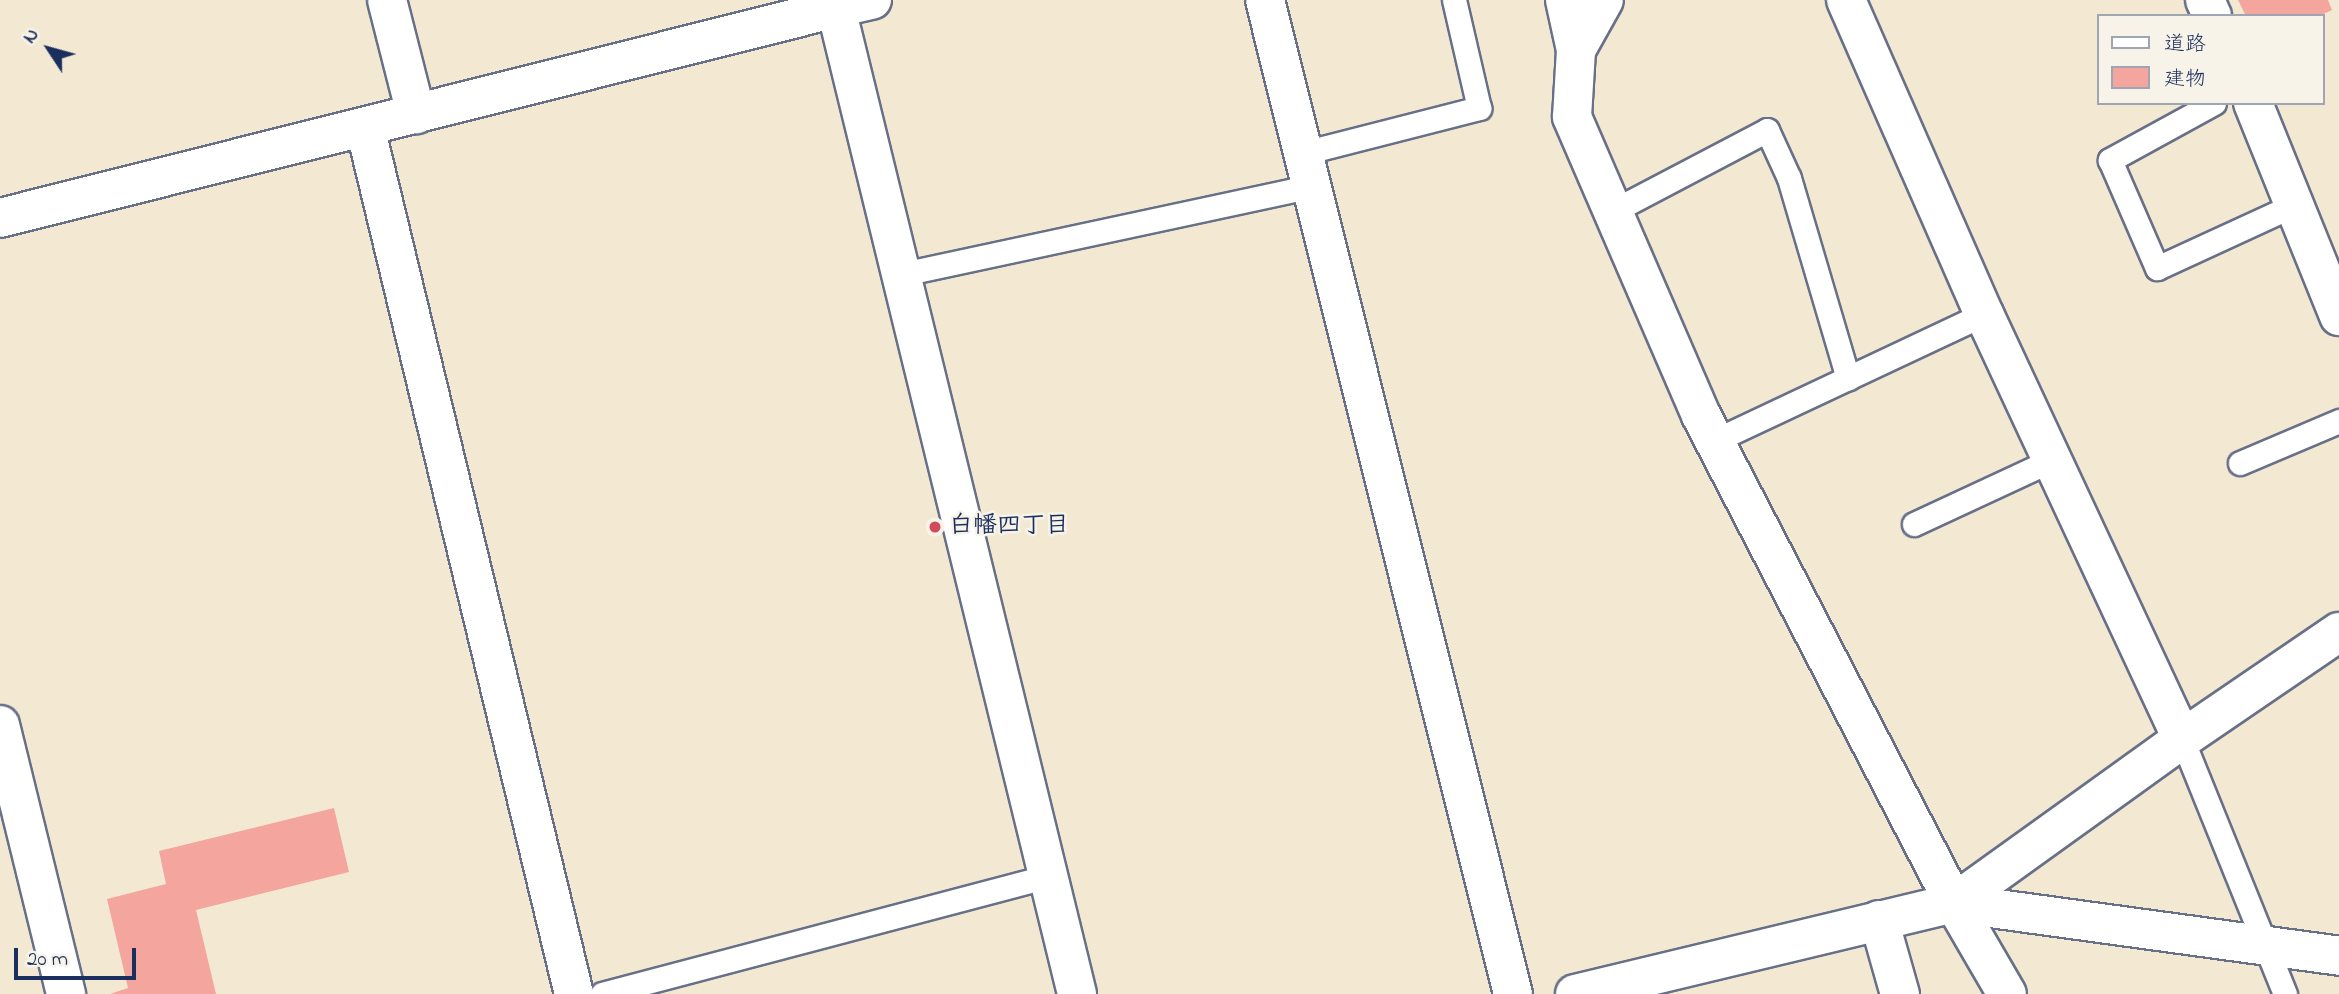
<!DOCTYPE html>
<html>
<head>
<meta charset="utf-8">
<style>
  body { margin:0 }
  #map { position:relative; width:2339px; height:994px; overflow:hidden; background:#f3e9d3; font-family:"Indie Flower","Klee One",sans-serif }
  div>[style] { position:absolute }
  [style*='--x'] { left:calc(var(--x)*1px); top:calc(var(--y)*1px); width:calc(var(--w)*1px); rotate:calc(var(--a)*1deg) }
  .building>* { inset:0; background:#f3a59e }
  .roads { filter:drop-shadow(2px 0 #677087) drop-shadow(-2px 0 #677087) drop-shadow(0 2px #677087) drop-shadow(0 -2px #677087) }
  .lane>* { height:23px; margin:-11.5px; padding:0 11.5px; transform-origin:11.5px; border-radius:11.5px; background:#fff }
  .street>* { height:38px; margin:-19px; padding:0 19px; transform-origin:19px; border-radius:19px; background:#fff }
  .secondary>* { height:38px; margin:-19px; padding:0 19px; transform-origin:19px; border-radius:19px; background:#fff }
  .dots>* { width:19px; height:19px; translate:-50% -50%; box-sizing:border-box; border:4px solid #f7f3e8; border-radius:50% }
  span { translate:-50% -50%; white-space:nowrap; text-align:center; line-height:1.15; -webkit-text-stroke:5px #f7f3e8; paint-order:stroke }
  .poi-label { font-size:24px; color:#1b2f5e; font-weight:700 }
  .left { translate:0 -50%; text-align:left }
  .legend { position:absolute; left:2097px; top:14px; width:228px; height:91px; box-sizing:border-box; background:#f7f3e8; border:2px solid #9fa5b1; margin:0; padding:9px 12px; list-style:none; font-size:21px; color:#1b2f5e }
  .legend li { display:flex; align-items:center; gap:14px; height:35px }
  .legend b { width:35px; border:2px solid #9fa5b1 }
  .north { position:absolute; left:14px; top:14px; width:70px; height:70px; -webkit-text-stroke:5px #f7f3e8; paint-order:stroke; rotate:306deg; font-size:19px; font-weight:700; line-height:28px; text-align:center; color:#1b2f5e }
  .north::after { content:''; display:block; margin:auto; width:24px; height:32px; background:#1b2f5e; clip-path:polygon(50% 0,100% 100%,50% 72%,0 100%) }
  .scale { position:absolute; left:14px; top:948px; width:122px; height:32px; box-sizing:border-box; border:4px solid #1b2f5e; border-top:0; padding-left:9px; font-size:21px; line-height:24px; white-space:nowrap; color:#1b2f5e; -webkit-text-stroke:5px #f7f3e8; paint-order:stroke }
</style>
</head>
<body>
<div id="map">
  <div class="building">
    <i style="clip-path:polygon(2238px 0,2328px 0,2332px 10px,2319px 16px,2246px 16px)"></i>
    <i style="clip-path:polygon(334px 808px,349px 872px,196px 910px,216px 994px,110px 994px,128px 988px,107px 899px,166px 884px,159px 851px)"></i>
  </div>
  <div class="roads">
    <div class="lane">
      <i style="--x:2214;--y:103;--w:119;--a:151.3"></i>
      <i style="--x:2110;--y:160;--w:118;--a:66.5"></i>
      <i style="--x:2157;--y:268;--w:151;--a:-24.7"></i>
      <i style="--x:1303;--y:153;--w:182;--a:-14.3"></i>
      <i style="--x:1479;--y:108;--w:111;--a:-103"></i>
      <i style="--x:1613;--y:211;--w:174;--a:-27.7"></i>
      <i style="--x:1767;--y:130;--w:53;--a:65.4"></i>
      <i style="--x:1789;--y:178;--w:209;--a:73.6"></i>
      <i style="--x:902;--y:274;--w:418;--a:-12.1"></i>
      <i style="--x:1714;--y:441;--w:298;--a:-25.2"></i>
      <i style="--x:2240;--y:463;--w:108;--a:-23"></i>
      <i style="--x:1914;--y:524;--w:152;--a:-24.9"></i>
      <i style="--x:2182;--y:739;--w:275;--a:68"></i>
      <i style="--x:602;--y:994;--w:461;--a:-14.8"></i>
    </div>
    <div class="street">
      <i style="--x:387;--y:0;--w:118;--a:75.7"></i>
      <i style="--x:1265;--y:0;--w:1024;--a:75.99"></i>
      <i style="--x:1565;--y:0;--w:51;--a:77.6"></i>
      <i style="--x:1576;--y:50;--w:67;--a:93.4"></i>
      <i style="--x:1572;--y:117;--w:325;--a:66.6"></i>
      <i style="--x:1701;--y:415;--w:550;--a:62.6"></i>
      <i style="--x:1954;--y:903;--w:105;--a:59.8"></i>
      <i style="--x:1846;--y:0;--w:343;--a:66.3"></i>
      <i style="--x:1984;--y:314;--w:469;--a:65"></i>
      <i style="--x:2205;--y:0;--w:17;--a:66"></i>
      <i style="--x:836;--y:8;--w:37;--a:-13"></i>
      <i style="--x:1576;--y:50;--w:57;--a:-60.8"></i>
      <i style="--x:2253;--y:103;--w:230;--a:68"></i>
      <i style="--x:365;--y:127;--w:892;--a:76.45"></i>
      <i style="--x:0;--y:725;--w:277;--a:76.2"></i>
      <i style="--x:1954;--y:903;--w:281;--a:-35.7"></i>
      <i style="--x:2182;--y:739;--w:190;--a:-34.3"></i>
      <i style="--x:1954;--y:903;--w:389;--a:7.8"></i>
      <i style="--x:1879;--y:920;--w:77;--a:74.2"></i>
    </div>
    <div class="secondary">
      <i style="--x:834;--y:0;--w:1023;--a:76.26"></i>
      <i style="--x:0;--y:218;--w:862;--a:-14.1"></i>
      <i style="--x:1575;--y:994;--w:390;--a:-13.5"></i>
    </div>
  </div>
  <div class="dots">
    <i style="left:935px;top:527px;background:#d1495b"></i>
  </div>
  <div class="poi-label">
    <span class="left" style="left:949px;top:527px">白幡四丁目</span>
  </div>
  <ul class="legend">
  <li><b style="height:9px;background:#fff"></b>道路</li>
  <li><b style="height:19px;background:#f3a59e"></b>建物</li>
  </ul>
  <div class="north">N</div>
  <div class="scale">20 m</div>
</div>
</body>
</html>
